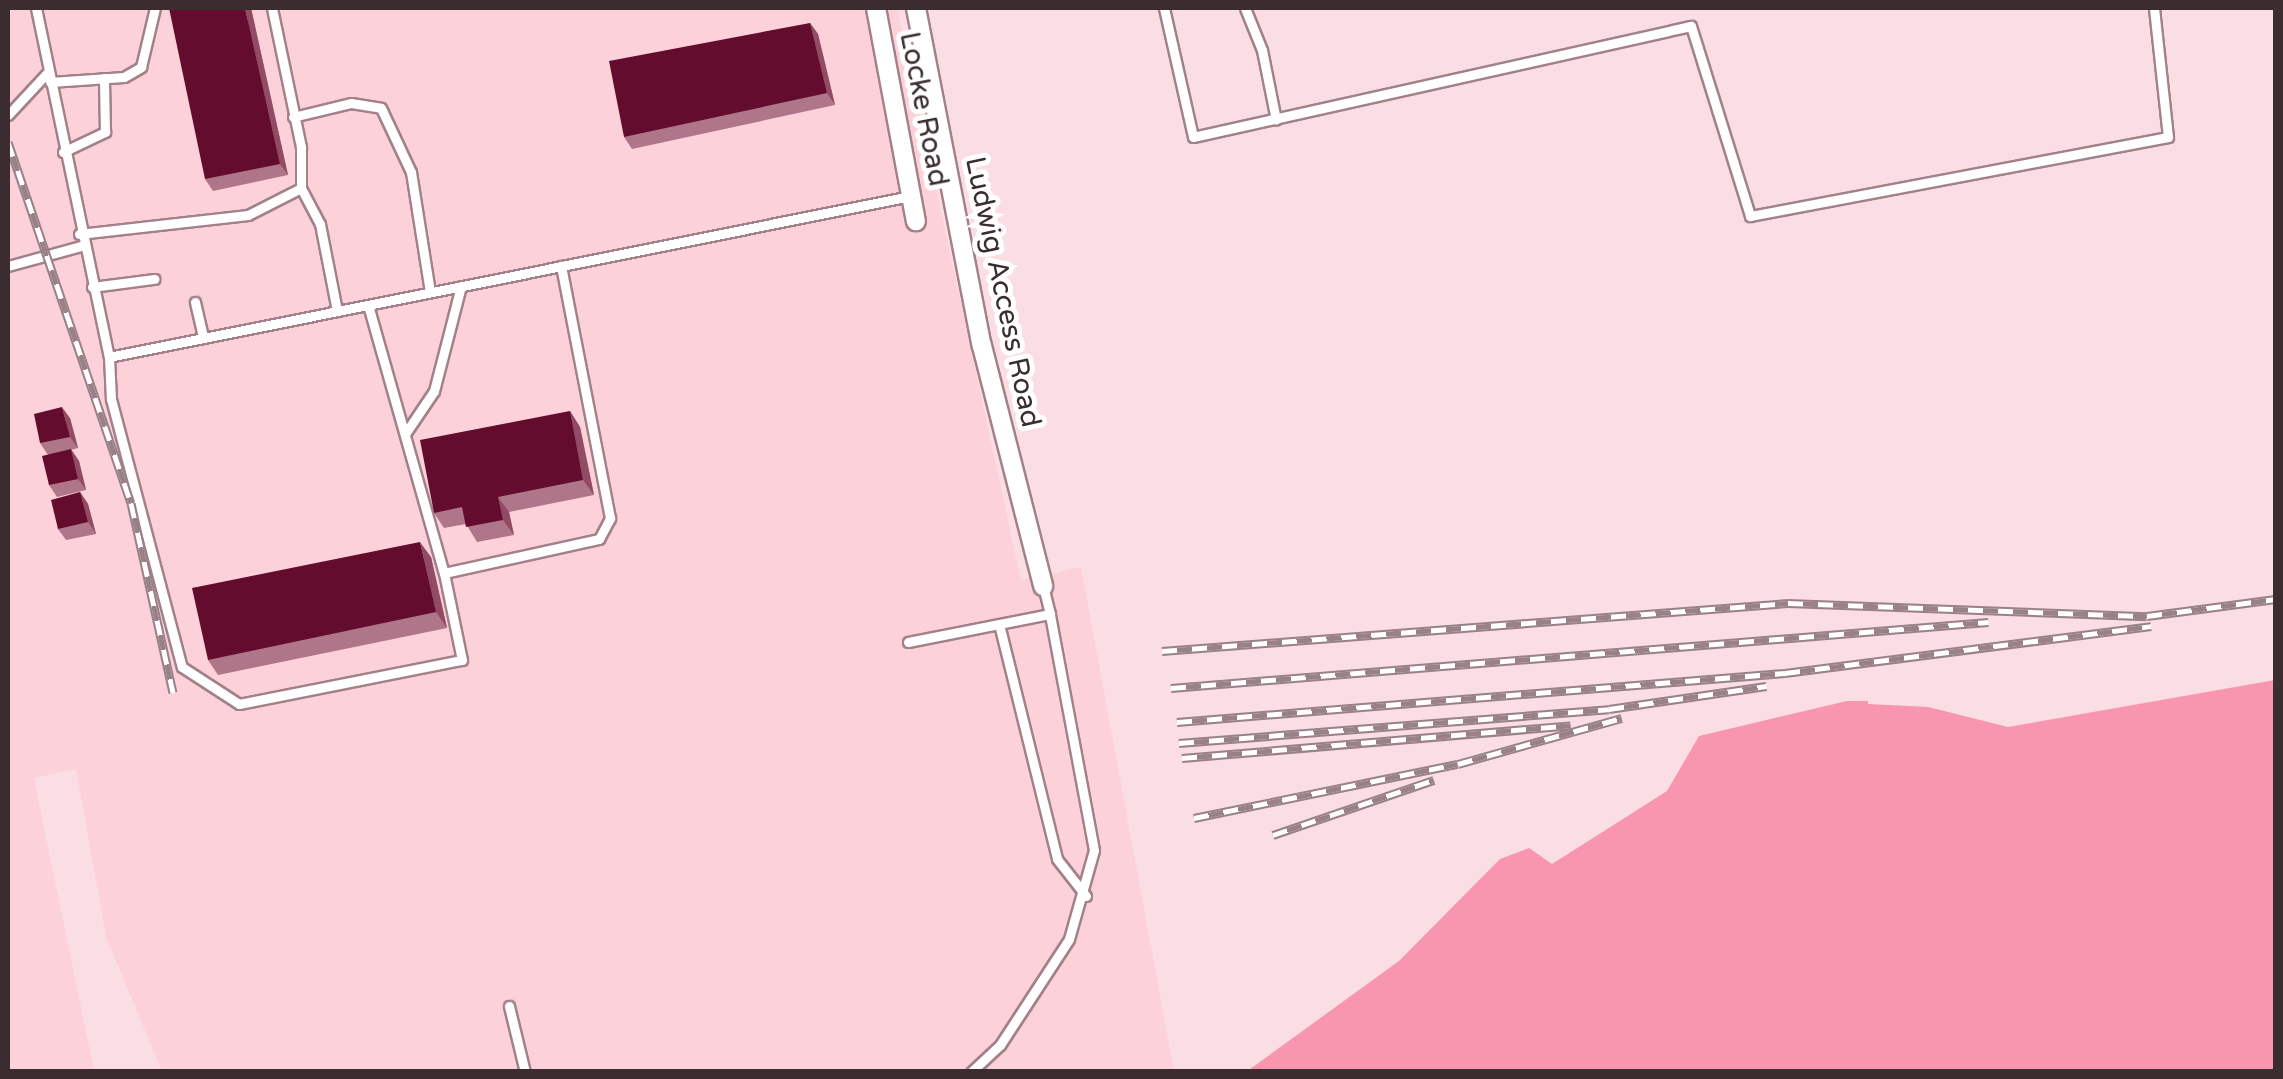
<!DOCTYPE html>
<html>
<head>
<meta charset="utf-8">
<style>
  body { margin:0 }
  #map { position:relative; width:2283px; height:1079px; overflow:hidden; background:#fbdee4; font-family:"Varela Round",sans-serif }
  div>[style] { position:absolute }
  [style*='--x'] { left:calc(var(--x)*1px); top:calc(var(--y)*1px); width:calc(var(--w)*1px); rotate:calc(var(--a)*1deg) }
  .built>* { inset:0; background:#fdd1da }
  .water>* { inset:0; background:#f896af }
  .pier>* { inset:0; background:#fbdee4 }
  .roads { filter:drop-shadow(2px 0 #a28188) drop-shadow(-2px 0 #a28188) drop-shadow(0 2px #a28188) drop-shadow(0 -2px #a28188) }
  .lane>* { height:9px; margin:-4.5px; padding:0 4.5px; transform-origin:4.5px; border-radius:4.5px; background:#fff }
  .street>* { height:18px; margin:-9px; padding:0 9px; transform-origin:9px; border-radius:9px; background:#fff }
  .rail>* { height:9px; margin-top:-4.5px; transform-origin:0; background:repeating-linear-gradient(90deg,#fff 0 15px,#988287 0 30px); box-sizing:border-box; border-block:2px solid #988287 }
  .wall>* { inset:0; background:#af7589 }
  .shaded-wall>* { inset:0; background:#914b65 }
  .building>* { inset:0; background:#630c2e }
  span { translate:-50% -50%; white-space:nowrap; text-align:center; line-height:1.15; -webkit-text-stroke:10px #fff; paint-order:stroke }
  .street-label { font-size:28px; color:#3a2c2f }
  .frame { position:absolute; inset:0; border:10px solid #3a2c2f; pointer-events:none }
</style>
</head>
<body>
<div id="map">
  <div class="built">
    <i style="clip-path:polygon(8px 8px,897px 8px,1021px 580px,1081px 567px,1174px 1071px,162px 1071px,106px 937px,76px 769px,34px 778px,94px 1071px,8px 1071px)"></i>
  </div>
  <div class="water">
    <i style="clip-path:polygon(2275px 680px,2275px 1071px,1246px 1072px,1399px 961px,1500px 859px,1529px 848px,1552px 864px,1667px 791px,1699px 736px,1847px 701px,1905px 701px,2008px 727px)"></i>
  </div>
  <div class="pier">
    <i style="clip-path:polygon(1868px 696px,1906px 696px,2008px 722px,2081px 708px,1998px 724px,1929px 707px,1868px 704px)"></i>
  </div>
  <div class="roads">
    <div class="lane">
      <i style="--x:36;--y:8;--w:357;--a:78.2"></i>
      <i style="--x:109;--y:357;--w:42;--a:87.3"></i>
      <i style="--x:111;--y:399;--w:277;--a:75.2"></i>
      <i style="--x:182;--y:667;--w:68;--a:33"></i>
      <i style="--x:239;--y:704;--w:227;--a:-11.2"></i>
      <i style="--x:462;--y:660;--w:89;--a:-101.7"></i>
      <i style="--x:1164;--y:8;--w:132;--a:77.3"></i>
      <i style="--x:1193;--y:137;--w:510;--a:-12.57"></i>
      <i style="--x:1691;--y:26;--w:199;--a:72.7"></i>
      <i style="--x:1750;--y:216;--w:425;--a:-10.7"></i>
      <i style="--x:2168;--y:137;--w:130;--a:-96.2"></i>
      <i style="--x:1245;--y:8;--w:45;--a:68"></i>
      <i style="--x:1262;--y:50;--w:71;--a:78.7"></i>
      <i style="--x:50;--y:82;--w:74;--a:-3.9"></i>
      <i style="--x:124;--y:77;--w:20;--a:-30"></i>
      <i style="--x:141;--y:67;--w:61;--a:-76.7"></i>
      <i style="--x:8;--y:115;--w:59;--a:-47.1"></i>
      <i style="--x:293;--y:117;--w:60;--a:-13.6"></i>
      <i style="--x:351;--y:103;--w:30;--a:9"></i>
      <i style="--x:381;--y:108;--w:71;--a:64.9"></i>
      <i style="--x:411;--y:172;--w:121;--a:81"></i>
      <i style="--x:63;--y:152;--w:47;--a:-25.5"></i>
      <i style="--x:105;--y:132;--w:54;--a:-91.1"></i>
      <i style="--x:301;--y:188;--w:41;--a:62.2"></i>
      <i style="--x:320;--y:224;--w:89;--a:78.9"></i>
      <i style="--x:79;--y:234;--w:170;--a:-6.4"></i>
      <i style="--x:248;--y:215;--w:59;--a:-27"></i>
      <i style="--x:301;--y:188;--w:41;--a:-90"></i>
      <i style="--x:301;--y:147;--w:142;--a:-101.8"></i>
      <i style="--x:8;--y:266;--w:76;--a:-15.3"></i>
      <i style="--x:92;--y:287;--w:63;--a:-7.4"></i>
      <i style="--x:195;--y:302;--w:37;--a:77"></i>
      <i style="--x:368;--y:305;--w:279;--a:74.2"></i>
      <i style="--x:444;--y:573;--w:159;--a:-12.4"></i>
      <i style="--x:599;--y:539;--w:24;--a:-62"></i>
      <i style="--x:610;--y:518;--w:257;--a:-101"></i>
      <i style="--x:109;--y:357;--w:817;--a:-11.36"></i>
      <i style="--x:405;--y:434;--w:52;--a:-56"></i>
      <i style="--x:434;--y:391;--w:108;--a:-75.6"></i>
      <i style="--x:999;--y:624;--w:242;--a:76.1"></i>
      <i style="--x:1057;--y:859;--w:47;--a:51.9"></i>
      <i style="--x:908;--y:642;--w:145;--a:-11.2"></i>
      <i style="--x:1050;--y:614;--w:29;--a:-104"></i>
      <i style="--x:509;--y:1006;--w:68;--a:76.4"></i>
      <i style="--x:971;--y:1072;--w:40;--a:-43"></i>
      <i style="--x:1000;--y:1045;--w:126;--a:-56.9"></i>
      <i style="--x:1069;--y:939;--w:92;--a:-74.3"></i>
      <i style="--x:1094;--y:850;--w:240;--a:-100.6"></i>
    </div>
    <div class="street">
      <i style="--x:876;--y:8;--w:217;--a:79.4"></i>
      <i style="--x:916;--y:8;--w:344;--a:79"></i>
      <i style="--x:982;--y:346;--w:248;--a:75.7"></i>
    </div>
  </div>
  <div class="rail">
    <i style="--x:8;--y:142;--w:381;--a:71.2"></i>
    <i style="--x:131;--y:503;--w:194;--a:77.5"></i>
    <i style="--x:1162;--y:651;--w:628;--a:-4.38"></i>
    <i style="--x:1788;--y:603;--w:359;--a:2.1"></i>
    <i style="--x:2147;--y:616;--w:130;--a:-7.5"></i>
    <i style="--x:1171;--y:688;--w:820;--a:-4.62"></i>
    <i style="--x:1177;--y:722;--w:610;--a:-4.61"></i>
    <i style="--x:1785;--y:673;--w:369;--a:-7.3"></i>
    <i style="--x:1179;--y:743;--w:431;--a:-4.5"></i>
    <i style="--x:1609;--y:709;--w:159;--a:-8.3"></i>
    <i style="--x:1182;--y:758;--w:390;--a:-4.8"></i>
    <i style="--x:1194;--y:818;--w:269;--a:-11.6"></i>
    <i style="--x:1458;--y:764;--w:170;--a:-15.7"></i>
    <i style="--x:1273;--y:835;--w:170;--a:-18.9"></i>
  </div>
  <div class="wall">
    <i style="clip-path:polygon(251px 8px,288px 175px,213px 191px,205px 179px)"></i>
    <i style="clip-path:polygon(810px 23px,818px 34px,835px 105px,632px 149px,624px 137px)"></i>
    <i style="clip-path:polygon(570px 411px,580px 427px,594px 495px,509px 512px,514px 535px,477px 542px,466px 524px,444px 528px,434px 513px)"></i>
    <i style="clip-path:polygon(70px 418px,78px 448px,71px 450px,79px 461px,86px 490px,57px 497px,49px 485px,48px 455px,40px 443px)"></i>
    <i style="clip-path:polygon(80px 492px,88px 504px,96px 534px,66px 540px,58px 529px)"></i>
    <i style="clip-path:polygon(431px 557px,447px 628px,218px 675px,208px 660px)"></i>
  </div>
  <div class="shaded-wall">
    <i style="clip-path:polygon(245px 8px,251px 8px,288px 175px,280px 164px)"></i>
    <i style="clip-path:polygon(810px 23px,818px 34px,835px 105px,827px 93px)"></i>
    <i style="clip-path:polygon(62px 407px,70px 418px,78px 448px,70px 437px)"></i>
    <i style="clip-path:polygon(570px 411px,580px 427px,594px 495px,583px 480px)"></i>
    <i style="clip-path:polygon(71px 449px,79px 461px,86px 490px,78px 479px)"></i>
    <i style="clip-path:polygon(80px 492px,88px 504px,96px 534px,88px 522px)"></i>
    <i style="clip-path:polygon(498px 497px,509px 512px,514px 535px,503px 520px)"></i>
    <i style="clip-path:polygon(420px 542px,431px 557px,447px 628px,436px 612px)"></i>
  </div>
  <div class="building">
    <i style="clip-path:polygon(169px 8px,245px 8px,280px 164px,205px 179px)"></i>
    <i style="clip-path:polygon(810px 23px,827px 93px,624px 137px,609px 61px)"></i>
    <i style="clip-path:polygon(62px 407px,70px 437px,40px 443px,34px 414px)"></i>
    <i style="clip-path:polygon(570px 411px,583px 480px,498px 497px,503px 520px,466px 527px,462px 507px,434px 513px,420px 440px)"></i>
    <i style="clip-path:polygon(71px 449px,78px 479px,49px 485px,42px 456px)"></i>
    <i style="clip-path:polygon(80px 492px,88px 522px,58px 529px,51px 500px)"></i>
    <i style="clip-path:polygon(420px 542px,436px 612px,208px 660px,192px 588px)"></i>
  </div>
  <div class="street-label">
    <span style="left:924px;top:109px;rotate:79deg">Locke Road</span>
    <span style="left:1003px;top:292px;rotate:78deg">Ludwig Access Road</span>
  </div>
  <div class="frame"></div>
</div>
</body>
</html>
